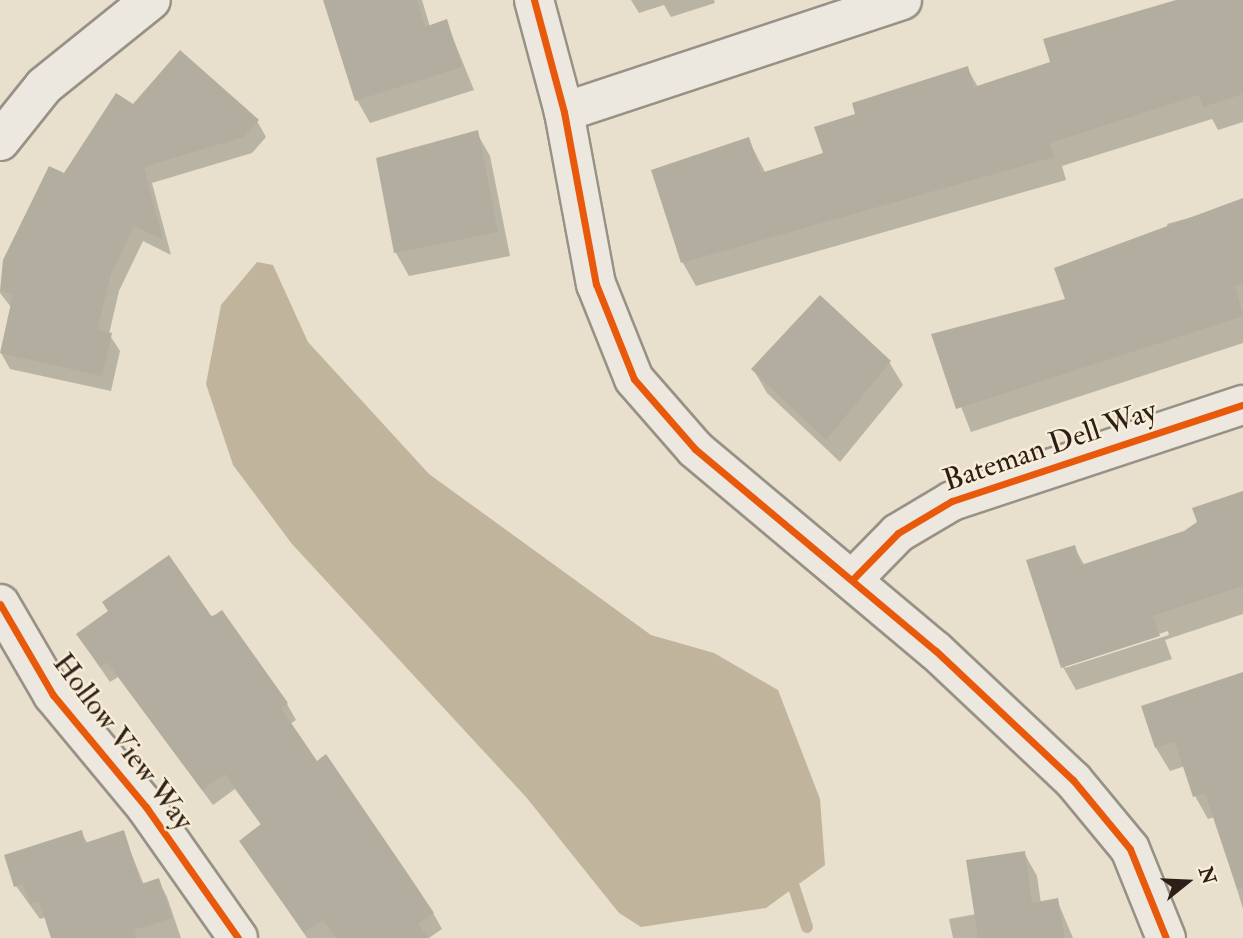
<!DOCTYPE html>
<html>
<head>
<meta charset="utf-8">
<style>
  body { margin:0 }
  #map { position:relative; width:1243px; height:938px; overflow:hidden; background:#e8e0cd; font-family:"IM FELL Double Pica",serif }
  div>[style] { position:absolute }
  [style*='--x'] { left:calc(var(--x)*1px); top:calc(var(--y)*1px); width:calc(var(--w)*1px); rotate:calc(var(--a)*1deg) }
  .water>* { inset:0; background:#c1b49c }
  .shadow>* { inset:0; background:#0003 }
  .stream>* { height:12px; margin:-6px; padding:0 6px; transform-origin:6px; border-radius:6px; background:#c1b49c }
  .building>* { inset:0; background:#b3ada0 }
  .roads { filter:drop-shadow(2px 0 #989186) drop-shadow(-2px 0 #989186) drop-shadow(0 2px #989186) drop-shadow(0 -2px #989186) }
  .street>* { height:38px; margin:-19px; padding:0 19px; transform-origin:19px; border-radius:19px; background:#ece8df }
  .cycleway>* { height:7px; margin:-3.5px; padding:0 3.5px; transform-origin:3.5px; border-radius:3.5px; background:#e8590c }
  span { translate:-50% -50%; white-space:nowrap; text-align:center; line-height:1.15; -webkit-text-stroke:5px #f8edd7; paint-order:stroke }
  .street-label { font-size:30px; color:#2d1e17 }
  .north { position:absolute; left:1152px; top:847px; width:70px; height:70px; -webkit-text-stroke:5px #f8edd7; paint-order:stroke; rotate:72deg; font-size:19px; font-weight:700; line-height:28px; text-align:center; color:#2d1e17 }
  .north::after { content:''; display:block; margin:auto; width:24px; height:32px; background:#2d1e17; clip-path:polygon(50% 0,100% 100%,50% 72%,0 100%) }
</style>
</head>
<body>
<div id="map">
  <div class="water">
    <i style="clip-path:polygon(257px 262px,273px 265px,308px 342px,429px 474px,651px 635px,714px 653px,778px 690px,820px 799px,825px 865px,766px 908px,641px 927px,619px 913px,526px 797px,292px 544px,233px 465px,206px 384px,221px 305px)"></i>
  </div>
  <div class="shadow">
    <i style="clip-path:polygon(332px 0,422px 0,430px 27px,446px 21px,474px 90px,370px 123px,357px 100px)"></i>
    <i style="clip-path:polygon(631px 0,714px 0,715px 3px,671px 17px,664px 5px,639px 13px)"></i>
    <i style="clip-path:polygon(1179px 0,1243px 1px,1243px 122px,1218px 130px,1212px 119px,1062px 166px,1066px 180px,696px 286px,683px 263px,653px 171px,748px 139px,766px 174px,825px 154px,858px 115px,967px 68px,978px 87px,1053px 63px)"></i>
    <i style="clip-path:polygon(133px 106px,257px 121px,266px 137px,252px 153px,152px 183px,171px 255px,143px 241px,119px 291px,109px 334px,120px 351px,111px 391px,10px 369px,1px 353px,11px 307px,0 293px,5px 260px,64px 175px)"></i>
    <i style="clip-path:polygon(477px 133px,490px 156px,510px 256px,409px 276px,396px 253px,378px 160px)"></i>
    <i style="clip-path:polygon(1243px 203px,1243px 343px,971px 432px,933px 335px,1067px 300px,1169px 230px,1167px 224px)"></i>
    <i style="clip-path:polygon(889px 362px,903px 385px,840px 462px,767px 393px,753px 369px)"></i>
    <i style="clip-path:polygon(evenodd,1243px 494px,1243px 614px,1165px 640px,1172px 659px,1076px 690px,1063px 667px,1074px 547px,1085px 566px,1185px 533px,1243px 494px,1168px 631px,1169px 635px,1065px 668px,1065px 664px,1168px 631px)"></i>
    <i style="clip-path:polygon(222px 613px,287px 704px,296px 720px,290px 724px,316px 763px,433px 913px,442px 929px,429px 938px,307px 938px,241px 841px,262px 826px,235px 789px,213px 805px,118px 677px,110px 682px,88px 650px)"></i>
    <i style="clip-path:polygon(1243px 674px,1243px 909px,1215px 817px,1208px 819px,1195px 796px,1185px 766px,1170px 771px,1156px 748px)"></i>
    <i style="clip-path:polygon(81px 832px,88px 844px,123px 833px,144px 885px,158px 880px,167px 897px,181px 938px,53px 938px,46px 917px,40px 919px,16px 886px)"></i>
    <i style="clip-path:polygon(1024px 853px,1037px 876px,1041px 903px,1057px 900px,1073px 938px,953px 938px,949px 919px,976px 914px)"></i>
  </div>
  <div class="stream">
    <i style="--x:794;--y:887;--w:42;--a:72"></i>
  </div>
  <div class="building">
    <i style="clip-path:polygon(323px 0,417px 0,425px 27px,447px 19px,462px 67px,355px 101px)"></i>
    <i style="clip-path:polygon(1176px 0,1243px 0,1243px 94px,1203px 107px,1199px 95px,1050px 143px,1054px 157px,681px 263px,651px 170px,749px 137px,761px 173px,823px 153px,814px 127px,855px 114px,852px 103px,968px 66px,974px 87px,1050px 62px,1043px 39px)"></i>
    <i style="clip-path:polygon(180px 50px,259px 120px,243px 137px,144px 167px,163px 240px,134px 226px,111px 274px,97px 330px,112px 333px,102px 376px,0 353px,13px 294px,0 291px,3px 260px,49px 166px,64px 173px,116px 93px,133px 104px)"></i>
    <i style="clip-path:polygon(478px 130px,498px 232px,394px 253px,376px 158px)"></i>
    <i style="clip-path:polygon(1243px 198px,1243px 284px,1235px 286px,1243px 316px,956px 409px,931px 334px,1065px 299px,1054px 268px)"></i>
    <i style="clip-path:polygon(820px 295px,891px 361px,826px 440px,751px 369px)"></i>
    <i style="clip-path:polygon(1243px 491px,1243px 586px,1153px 616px,1160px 636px,1061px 668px,1026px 560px,1075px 545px,1081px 565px,1184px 531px,1197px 522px,1192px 508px)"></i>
    <i style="clip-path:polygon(169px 555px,212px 617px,222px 610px,288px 703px,281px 708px,317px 761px,326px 754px,408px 874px,434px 913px,418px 924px,428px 938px,336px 938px,323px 920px,304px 933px,239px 841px,261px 824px,225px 774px,202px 790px,107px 662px,100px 667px,76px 634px,108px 611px,102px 602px)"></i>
    <i style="clip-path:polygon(1243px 672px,1243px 888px,1237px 889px,1205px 793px,1193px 797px,1175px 742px,1155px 748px,1141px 706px)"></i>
    <i style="clip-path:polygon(82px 830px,85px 843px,124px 830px,141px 884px,159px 878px,172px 918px,134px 930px,136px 938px,51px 938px,39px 901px,30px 904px,23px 884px,14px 887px,4px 855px)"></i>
    <i style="clip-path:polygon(1025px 851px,1032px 903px,1058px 898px,1065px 938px,978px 938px,966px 860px)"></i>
  </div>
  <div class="roads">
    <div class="street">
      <i style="--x:534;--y:0;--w:116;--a:75"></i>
      <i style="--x:564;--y:112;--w:175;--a:79.5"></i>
      <i style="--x:596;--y:284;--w:102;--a:68.2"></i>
      <i style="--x:634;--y:379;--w:93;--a:48.9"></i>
      <i style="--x:695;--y:449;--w:314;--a:40"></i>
      <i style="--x:936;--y:651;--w:188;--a:43.3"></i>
      <i style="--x:1073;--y:780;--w:89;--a:50.4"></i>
      <i style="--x:1130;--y:849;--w:96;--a:68"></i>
      <i style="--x:564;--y:112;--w:356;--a:-18.3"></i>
      <i style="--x:0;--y:141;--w:70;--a:-51.3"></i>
      <i style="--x:44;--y:86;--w:137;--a:-38.8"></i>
      <i style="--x:853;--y:579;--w:64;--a:-45.6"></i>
      <i style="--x:898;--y:533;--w:63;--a:-30.7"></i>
      <i style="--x:952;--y:501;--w:306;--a:-18.3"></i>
      <i style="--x:0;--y:604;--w:105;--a:59.8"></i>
      <i style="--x:53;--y:695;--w:146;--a:50.3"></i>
      <i style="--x:146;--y:807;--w:160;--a:54.9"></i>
    </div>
  </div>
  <div class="cycleway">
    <i style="--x:534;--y:0;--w:116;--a:75"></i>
    <i style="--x:564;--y:112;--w:175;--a:79.5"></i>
    <i style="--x:596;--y:284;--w:102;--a:68.2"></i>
    <i style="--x:634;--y:379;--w:93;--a:48.9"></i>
    <i style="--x:695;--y:449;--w:314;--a:40"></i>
    <i style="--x:936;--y:651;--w:188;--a:43.3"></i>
    <i style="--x:1073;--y:780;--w:89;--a:50.4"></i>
    <i style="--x:1130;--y:849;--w:96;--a:68"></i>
    <i style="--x:853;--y:579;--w:64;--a:-45.6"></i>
    <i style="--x:898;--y:533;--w:63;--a:-30.7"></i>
    <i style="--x:952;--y:501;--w:306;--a:-18.3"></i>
    <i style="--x:0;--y:604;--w:105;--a:59.8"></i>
    <i style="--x:53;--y:695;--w:146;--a:50.3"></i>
    <i style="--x:146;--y:807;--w:160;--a:54.9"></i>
  </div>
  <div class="street-label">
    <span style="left:1050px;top:446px;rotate:-19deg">Bateman Dell Way</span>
    <span style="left:123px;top:742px;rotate:53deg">Hollow View Way</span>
  </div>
  <div class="north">N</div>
</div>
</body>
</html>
